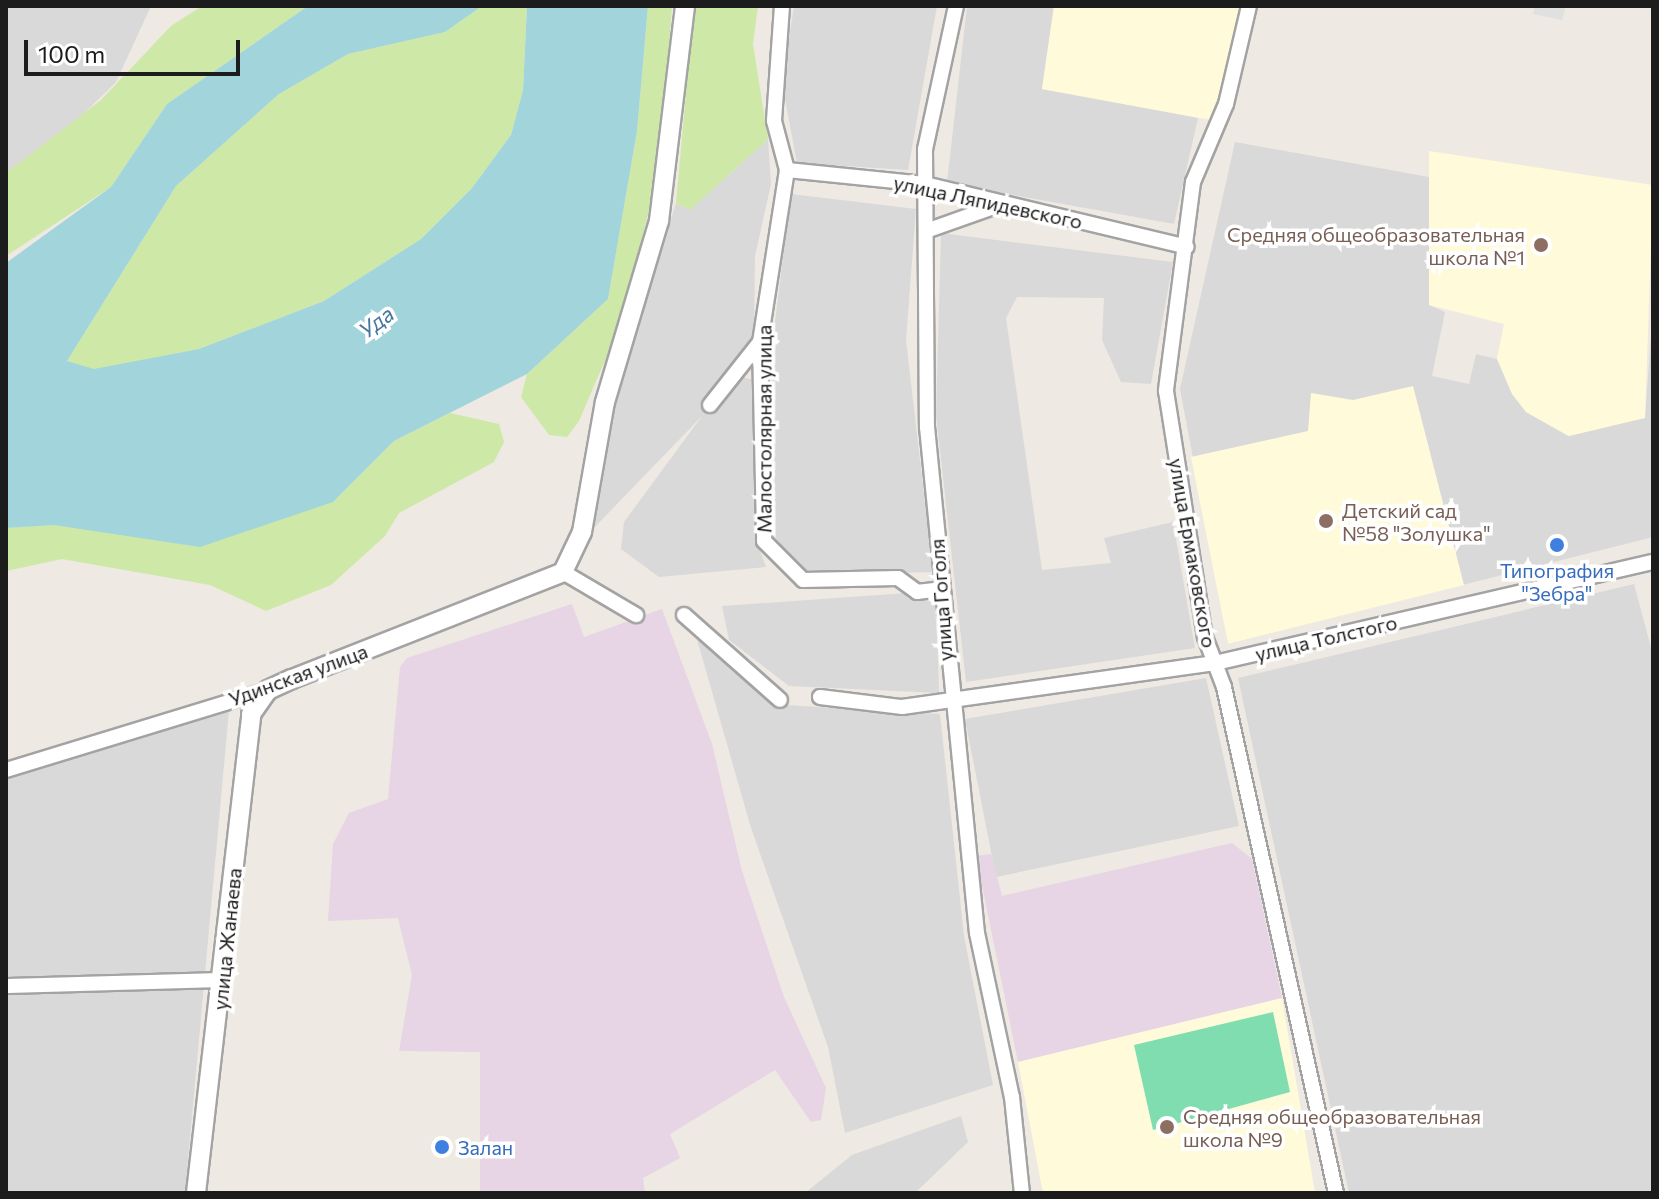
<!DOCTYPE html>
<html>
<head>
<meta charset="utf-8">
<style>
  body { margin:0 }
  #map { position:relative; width:1659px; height:1199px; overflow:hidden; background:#eee9e2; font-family:Commissioner,sans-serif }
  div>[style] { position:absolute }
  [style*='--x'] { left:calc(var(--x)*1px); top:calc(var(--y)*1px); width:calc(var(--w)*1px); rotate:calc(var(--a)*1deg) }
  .residential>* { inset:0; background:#dad9d9 }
  .industrial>* { inset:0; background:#e7d4e5 }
  .education>* { inset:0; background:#fffbda }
  .grass>* { inset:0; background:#cee8a7 }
  .pitch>* { inset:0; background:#7fddb0 }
  .parking>* { inset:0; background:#e0e0e0 }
  .water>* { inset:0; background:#a2d4dc }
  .roads { filter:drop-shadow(2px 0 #a3a3a3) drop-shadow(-2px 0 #a3a3a3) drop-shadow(0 2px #a3a3a3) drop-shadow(0 -2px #a3a3a3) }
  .minor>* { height:14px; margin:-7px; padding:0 7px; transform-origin:7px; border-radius:7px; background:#fff }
  .tertiary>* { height:18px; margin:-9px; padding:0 9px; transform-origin:9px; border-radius:9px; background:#fff }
  .dots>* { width:22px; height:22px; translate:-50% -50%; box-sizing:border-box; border:4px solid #fff; border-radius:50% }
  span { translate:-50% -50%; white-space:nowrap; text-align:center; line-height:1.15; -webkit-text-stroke:7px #fff; paint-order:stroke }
  .street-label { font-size:20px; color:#1c1c1c }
  .education-label { font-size:20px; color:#785e54 }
  .right { translate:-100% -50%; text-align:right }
  .left { translate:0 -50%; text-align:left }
  .shop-label { font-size:20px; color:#366cbe }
  .water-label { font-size:22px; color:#44789c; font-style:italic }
  .frame { position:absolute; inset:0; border:8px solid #1c1c1c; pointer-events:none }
  .scale { position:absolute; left:24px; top:40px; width:216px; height:36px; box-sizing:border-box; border:4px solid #1c1c1c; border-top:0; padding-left:10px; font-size:24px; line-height:28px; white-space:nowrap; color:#1c1c1c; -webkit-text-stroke:6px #fff; paint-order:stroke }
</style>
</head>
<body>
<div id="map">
  <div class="residential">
    <i style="clip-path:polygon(6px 6px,151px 6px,116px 82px,6px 190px)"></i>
    <i style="clip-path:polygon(794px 6px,937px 6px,908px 170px,797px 163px,782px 83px)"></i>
    <i style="clip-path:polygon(967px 6px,1054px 6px,1042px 89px,1198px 118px,1174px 224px,947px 183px)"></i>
    <i style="clip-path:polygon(768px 139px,771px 184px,755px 256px,754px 338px,712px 402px,743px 377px,753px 380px,756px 540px,766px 567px,659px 577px,621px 549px,624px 522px,702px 416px,588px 534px,613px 407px,676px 203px,690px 210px)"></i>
    <i style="clip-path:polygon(1235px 142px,1429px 177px,1429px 305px,1445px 312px,1432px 376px,1469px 384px,1476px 354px,1497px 359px,1526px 412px,1568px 436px,1645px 417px,1653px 309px,1653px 537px,1228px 644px,1180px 389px)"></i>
    <i style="clip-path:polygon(791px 194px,916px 209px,906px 340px,933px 572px,821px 575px,791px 567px,776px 538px,772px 346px)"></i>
    <i style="clip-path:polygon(941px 233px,1173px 262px,1151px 384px,1121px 382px,1102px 340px,1104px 298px,1017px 297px,1006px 318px,1042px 570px,1111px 563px,1104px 538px,1173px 522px,1195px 648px,966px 682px,936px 415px)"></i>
    <i style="clip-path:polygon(1634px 584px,1653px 655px,1653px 1193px,1349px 1193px,1238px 678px)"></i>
    <i style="clip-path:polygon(936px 591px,939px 693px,789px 686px,729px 640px,722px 606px)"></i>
    <i style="clip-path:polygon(694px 629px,784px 705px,940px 714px,964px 936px,993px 1085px,845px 1133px,828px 1047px,751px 828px)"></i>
    <i style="clip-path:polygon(1206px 678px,1239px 826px,996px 877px,965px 719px)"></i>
    <i style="clip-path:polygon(229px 710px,185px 1193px,6px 1193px,6px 777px)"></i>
    <i style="clip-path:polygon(961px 1116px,968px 1142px,915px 1193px,805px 1193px,852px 1155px)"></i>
  </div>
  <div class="industrial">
    <i style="clip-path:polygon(572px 604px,584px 637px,662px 609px,712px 744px,742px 871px,784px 997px,826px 1088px,821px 1120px,811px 1122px,775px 1070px,670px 1134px,680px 1158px,643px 1178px,645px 1193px,480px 1193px,480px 1052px,399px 1051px,412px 975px,398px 918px,328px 921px,333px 844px,349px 813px,388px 799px,400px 667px,407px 658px)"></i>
    <i style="clip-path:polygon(1232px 843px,1252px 859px,1282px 998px,1018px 1062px,976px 856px,991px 854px,1002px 896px)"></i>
  </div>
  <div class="education">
    <i style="clip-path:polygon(1054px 6px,1240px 6px,1216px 121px,1042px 89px)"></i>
    <i style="clip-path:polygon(1429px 151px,1653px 185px,1645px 418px,1569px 436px,1526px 412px,1512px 394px,1497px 359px,1504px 324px,1429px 305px)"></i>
    <i style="clip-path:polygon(1413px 386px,1464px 585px,1228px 644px,1191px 457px,1308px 431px,1311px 393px,1353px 400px)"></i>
    <i style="clip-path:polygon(1282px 998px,1315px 1193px,1043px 1193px,1018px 1062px)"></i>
  </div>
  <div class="grass">
    <i style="clip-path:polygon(202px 6px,308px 6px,167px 104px,111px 187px,6px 256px,6px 173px,101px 100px,171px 26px)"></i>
    <i style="clip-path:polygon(482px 6px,527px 6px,523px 90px,511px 135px,472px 188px,421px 239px,324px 301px,199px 349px,94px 370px,67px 361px,176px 186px,279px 94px,348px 54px,445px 32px)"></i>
    <i style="clip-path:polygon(648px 6px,672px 6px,660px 163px,624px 316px,579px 421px,567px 437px,549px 435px,521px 397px,527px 374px,608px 299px,637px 131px)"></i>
    <i style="clip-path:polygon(694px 6px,758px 6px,753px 44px,768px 139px,690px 210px,676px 203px)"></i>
    <i style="clip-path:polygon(450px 413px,499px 424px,504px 442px,494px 462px,399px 513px,385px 536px,331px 585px,266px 611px,210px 585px,62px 559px,6px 571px,6px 528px,333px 502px,394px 441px)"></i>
  </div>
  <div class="pitch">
    <i style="clip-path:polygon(1273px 1012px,1290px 1092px,1153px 1130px,1134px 1045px)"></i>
  </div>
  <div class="parking">
    <i style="clip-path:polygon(1535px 6px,1566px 6px,1562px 20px,1533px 14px)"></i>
  </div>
  <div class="water">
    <i style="clip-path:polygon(308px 6px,482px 6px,445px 32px,348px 54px,279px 94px,176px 186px,67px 361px,94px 369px,199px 349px,324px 301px,421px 239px,472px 188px,511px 135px,523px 90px,527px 6px,648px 6px,637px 131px,608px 299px,527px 374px,394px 441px,333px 502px,200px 547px,54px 525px,6px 528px,6px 263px,111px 187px,167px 104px)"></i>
  </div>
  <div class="roads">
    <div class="minor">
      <i style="--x:782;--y:6;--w:115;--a:94"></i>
      <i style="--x:774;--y:121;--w:51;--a:75.1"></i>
      <i style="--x:787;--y:170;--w:174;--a:98.9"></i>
      <i style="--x:760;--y:342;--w:199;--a:88.8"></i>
      <i style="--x:764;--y:541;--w:55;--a:45"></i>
      <i style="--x:803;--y:580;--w:95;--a:-1.2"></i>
      <i style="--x:898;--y:578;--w:24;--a:36"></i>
      <i style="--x:917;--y:592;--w:24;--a:-7"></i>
      <i style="--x:956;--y:6;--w:146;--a:102.2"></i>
      <i style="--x:925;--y:149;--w:278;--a:89.6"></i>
      <i style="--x:927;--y:427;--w:508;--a:84.36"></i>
      <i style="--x:977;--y:933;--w:168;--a:78"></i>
      <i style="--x:1012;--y:1097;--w:97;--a:84.1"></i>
      <i style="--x:1249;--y:6;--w:101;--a:103.2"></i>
      <i style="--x:1226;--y:104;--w:85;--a:112.9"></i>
      <i style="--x:1193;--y:182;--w:211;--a:97.4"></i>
      <i style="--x:1166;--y:391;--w:249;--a:81"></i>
      <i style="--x:1205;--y:637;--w:53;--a:69.2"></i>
      <i style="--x:1224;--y:687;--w:518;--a:77.52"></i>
      <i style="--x:787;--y:170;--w:139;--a:5.8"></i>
      <i style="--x:925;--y:184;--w:269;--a:13.5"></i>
      <i style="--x:926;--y:231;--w:84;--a:-19.5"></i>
      <i style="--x:710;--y:405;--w:80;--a:-51.6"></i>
      <i style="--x:563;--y:572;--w:85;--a:30.5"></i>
      <i style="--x:684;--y:615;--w:128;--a:41.5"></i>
      <i style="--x:820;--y:697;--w:83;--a:7"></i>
      <i style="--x:902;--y:707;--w:316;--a:-8"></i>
      <i style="--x:1215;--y:663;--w:449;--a:-13"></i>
      <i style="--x:6;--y:770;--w:274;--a:-17"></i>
      <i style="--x:6;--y:986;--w:217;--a:-1.6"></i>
    </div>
    <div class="tertiary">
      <i style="--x:196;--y:1193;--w:482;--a:-83.4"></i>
      <i style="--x:251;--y:714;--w:29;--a:-55"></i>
      <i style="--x:268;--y:690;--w:26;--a:-25"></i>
      <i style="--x:292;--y:679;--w:291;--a:-21.5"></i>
      <i style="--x:563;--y:572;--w:44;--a:-64.6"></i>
      <i style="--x:582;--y:532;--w:132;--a:-80"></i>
      <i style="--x:605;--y:402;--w:189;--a:-73.4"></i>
      <i style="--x:659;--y:221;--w:217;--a:-83.1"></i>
    </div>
  </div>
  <div class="dots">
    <i style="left:1541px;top:245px;background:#8d6e63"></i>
    <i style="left:1326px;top:521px;background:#8d6e63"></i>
    <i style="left:1557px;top:545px;background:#3f7fe0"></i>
    <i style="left:1167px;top:1127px;background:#8d6e63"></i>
    <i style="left:442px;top:1147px;background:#3f7fe0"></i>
  </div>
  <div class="street-label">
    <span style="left:988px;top:202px;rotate:12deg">улица Ляпидевского</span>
    <span style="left:764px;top:429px;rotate:-90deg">Малостолярная улица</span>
    <span style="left:1193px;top:553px;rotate:80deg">улица Ермаковского</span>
    <span style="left:941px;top:600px;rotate:-94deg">улица Гоголя</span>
    <span style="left:1326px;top:638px;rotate:-13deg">улица Толстого</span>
    <span style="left:298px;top:675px;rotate:-20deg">Удинская улица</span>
    <span style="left:227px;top:939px;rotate:-84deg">улица Жанаева</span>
  </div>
  <div class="education-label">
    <span class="right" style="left:1525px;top:246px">Средняя общеобразовательная<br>школа №1</span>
    <span class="left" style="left:1342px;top:522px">Детский сад<br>№58 "Золушка"</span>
    <span class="left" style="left:1183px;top:1128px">Средняя общеобразовательная<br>школа №9</span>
  </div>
  <div class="shop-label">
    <span style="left:1557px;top:582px">Типография<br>"Зебра"</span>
    <span class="left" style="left:458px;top:1147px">Залан</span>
  </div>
  <div class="water-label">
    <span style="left:376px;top:322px;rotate:-37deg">Уда</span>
  </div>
  <div class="frame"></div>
  <div class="scale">100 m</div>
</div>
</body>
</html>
